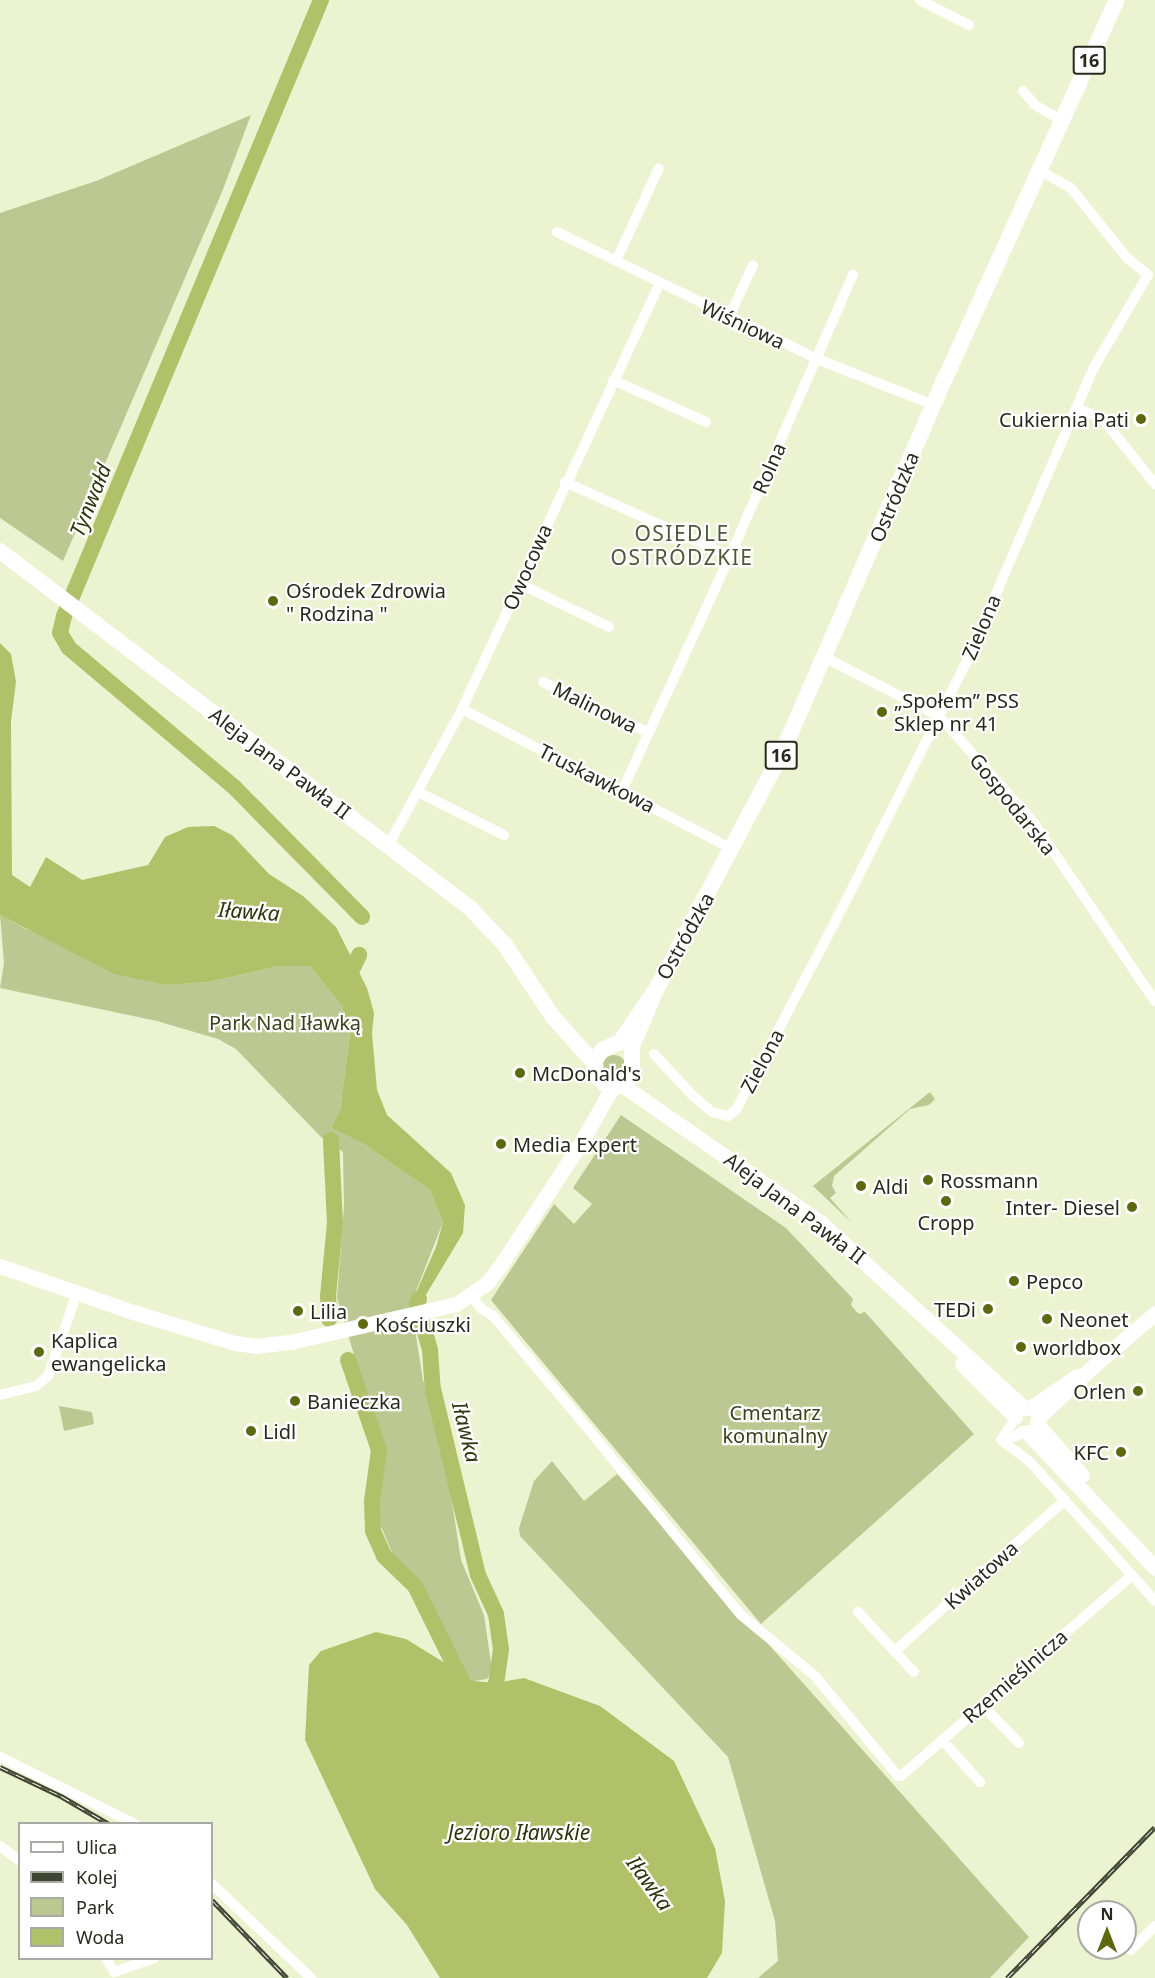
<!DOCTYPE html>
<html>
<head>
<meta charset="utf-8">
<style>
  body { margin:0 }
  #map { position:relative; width:1155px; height:1978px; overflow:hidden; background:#ebf3d0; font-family:"Noto Sans",sans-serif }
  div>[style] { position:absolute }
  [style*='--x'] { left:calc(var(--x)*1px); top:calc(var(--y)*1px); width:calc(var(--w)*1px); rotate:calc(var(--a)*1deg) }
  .green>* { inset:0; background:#bcc891 }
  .round { border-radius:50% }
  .water>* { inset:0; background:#b1c169 }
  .river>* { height:16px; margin:-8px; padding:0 8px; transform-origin:8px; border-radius:8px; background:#b1c169 }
  .street>* { height:10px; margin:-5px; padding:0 5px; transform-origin:5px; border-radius:5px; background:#fff }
  .secondary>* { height:15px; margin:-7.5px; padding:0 7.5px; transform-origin:7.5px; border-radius:7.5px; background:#fff }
  .primary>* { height:16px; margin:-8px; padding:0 8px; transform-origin:8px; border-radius:8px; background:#fff }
  .rail>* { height:5px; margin-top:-2.5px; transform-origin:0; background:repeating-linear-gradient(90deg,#fff 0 9px,#404433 0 18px); box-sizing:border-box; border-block:2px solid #404433 }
  .dots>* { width:16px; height:16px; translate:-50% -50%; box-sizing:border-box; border:3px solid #fff; border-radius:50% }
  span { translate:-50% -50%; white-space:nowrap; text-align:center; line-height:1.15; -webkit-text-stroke:4.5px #fff; paint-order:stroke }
  .shield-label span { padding:2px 4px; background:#fff; border:2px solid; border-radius:4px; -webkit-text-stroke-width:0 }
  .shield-label { font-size:18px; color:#272a1c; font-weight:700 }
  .street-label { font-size:20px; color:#272a1c }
  .poi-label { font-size:20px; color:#272a1c }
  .right { translate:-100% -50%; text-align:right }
  .left { translate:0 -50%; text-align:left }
  .park-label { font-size:20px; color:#3b411c }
  .water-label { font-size:21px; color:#2f350f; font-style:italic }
  .neighbourhood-label { font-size:21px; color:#515739; letter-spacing:1.5px }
  .legend { position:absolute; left:18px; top:1822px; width:195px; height:138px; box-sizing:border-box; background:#fff; border:2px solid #a9aaa4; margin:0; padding:8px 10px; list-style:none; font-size:18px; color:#272a1c }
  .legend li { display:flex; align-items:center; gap:12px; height:30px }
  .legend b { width:30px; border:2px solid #a9aaa4 }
  .north { position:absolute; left:1077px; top:1900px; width:60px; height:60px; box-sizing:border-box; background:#fff; border:2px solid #a9aaa4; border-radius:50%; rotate:0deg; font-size:16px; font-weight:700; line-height:24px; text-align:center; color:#272a1c }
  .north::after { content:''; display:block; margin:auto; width:21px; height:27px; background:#5d680f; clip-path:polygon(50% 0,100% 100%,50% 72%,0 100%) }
</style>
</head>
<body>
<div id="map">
  <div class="green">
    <i style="clip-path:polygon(251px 115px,222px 192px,63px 561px,0 518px,0 213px,96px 181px)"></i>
    <i style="clip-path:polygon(0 915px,26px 929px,167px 985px,209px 982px,279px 966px,310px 966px,342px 1006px,350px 1034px,340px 1110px,331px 1128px,364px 1144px,430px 1190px,443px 1222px,411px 1304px,423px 1380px,445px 1456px,461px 1560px,484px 1615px,492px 1670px,487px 1679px,474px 1681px,460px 1672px,442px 1628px,415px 1579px,393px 1555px,378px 1519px,381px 1445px,337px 1298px,344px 1206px,343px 1152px,322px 1138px,236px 1049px,218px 1039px,157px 1021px,0 988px,4px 963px)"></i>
    <i class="round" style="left:602px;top:1055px;width:24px;height:24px"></i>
    <i style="clip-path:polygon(930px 1092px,935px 1099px,929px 1105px,910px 1109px,834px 1176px,832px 1186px,836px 1193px,830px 1198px,852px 1223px,813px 1186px)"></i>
    <i style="clip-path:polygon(621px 1115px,786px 1228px,853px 1299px,851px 1305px,855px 1310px,859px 1314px,865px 1312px,974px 1434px,761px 1624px,491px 1300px,554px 1204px,574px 1224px,592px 1204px,573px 1188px)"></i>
    <i style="clip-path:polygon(59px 1406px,92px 1412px,94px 1424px,64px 1431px)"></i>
    <i style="clip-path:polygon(552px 1461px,584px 1501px,617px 1474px,1029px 1937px,990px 1978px,758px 1978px,778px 1961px,775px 1921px,728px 1757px,520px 1536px,519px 1528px,534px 1481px)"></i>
  </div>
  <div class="water">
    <i style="clip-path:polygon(0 643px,11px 654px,16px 682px,11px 721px,12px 875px,30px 887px,46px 857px,82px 880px,148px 865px,165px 837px,188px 827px,214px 826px,232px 835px,269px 874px,303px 896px,336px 927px,367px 988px,374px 1013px,372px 1033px,377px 1090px,387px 1115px,451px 1173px,465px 1205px,463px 1233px,421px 1303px,411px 1304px,436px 1247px,443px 1222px,430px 1190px,364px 1144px,331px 1128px,340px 1110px,350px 1034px,342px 1006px,310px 966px,279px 966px,209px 982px,167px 985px,114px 974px,0 915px)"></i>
    <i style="clip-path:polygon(376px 1632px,406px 1639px,474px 1681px,496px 1683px,524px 1678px,600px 1706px,674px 1761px,715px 1848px,725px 1901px,722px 1953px,707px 1978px,440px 1978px,407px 1925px,375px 1889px,305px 1740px,309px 1665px,321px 1651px)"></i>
  </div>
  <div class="river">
    <i style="--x:321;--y:0;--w:667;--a:112.65"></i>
    <i style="--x:64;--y:616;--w:17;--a:103"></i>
    <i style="--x:60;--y:633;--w:17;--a:59"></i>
    <i style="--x:69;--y:648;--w:217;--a:40.1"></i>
    <i style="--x:235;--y:788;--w:181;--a:45.4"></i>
    <i style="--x:347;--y:980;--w:28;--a:-64"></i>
    <i style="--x:419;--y:1299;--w:5;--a:112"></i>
    <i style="--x:417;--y:1304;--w:48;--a:74.2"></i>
    <i style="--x:430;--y:1350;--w:39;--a:86"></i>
    <i style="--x:433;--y:1389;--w:191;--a:76.4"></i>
    <i style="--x:478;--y:1575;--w:43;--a:65.2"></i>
    <i style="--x:496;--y:1614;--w:35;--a:82"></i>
    <i style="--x:501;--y:1649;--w:34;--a:98"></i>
    <i style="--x:496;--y:1683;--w:21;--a:62"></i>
    <i style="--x:329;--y:1319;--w:23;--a:-92"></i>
    <i style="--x:328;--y:1296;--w:73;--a:-84.5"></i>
    <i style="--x:335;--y:1223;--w:83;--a:-92.8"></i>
    <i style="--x:348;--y:1360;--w:95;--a:71"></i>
    <i style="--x:379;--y:1450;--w:51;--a:97.8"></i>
    <i style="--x:372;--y:1501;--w:30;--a:88"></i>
    <i style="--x:373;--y:1531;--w:27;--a:66"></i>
    <i style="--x:384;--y:1556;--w:43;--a:44.1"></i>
    <i style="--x:415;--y:1586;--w:115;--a:63.7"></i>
  </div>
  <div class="street">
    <i style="--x:920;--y:0;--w:55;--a:27"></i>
    <i style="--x:1023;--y:91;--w:18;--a:49"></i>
    <i style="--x:1035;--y:105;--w:30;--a:30"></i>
    <i style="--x:557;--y:232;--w:289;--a:26"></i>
    <i style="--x:817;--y:359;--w:126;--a:21.5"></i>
    <i style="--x:616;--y:261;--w:102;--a:-65.2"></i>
    <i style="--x:729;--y:317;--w:57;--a:-65.2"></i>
    <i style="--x:613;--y:380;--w:102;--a:24.3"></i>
    <i style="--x:1076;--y:408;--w:28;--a:21"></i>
    <i style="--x:1102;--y:418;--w:85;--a:51.2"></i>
    <i style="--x:565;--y:482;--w:181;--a:24.2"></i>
    <i style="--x:520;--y:584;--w:99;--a:25.8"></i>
    <i style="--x:824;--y:657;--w:129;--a:27.2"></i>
    <i style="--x:939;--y:716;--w:143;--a:48.4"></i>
    <i style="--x:1034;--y:823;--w:215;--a:55.8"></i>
    <i style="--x:543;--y:682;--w:115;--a:25.7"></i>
    <i style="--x:462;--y:709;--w:304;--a:27.4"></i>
    <i style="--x:622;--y:791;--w:259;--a:-65.3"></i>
    <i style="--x:730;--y:556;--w:307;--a:-66.4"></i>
    <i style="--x:418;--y:792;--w:96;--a:26.6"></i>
    <i style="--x:388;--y:846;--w:156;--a:-61.6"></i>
    <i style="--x:462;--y:709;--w:468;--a:-65.1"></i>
    <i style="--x:654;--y:1054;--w:57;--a:47.1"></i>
    <i style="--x:693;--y:1096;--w:25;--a:40"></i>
    <i style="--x:712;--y:1112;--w:16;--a:14"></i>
    <i style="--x:728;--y:1116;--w:10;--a:-37"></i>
    <i style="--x:736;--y:1110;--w:210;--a:-62.2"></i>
    <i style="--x:834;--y:924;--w:292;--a:-63.2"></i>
    <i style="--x:966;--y:663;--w:320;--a:-66.6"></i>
    <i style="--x:1093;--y:369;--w:109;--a:-59.7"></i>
    <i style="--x:1148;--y:275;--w:27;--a:-141"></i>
    <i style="--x:1127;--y:258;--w:90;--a:-128.7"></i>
    <i style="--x:1071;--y:188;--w:37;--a:-151"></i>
    <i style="--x:471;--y:1296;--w:17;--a:50"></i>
    <i style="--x:482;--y:1309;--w:13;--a:32"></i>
    <i style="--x:493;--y:1316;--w:127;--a:49.8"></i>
    <i style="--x:575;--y:1413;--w:261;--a:50.6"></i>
    <i style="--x:741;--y:1615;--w:96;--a:39.5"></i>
    <i style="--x:815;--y:1676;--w:130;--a:50.3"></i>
    <i style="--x:898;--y:1776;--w:3;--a:0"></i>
    <i style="--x:901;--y:1776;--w:306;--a:-41"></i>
    <i style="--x:0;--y:1395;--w:37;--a:-14"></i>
    <i style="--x:36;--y:1386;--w:16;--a:-40"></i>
    <i style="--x:48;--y:1376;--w:88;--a:-70.7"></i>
    <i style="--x:1001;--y:1440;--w:36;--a:37"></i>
    <i style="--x:1030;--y:1462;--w:187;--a:48"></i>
    <i style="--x:1001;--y:1440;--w:16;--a:-15"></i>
    <i style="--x:1016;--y:1436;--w:8;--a:-40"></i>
    <i style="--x:1001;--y:1440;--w:23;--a:-56"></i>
    <i style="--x:858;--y:1612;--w:82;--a:47"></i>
    <i style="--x:896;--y:1650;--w:226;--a:-41.6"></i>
    <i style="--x:982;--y:1705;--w:53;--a:45.8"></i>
    <i style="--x:942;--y:1740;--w:57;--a:47.9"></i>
    <i style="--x:0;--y:1757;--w:151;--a:26.4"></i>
    <i style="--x:0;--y:1846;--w:25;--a:37"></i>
    <i style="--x:212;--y:1884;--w:137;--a:43.5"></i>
    <i style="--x:1131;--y:1950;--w:34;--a:-45"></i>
    <i style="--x:106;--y:1958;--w:16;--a:60"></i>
    <i style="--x:114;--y:1972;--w:43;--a:-18.9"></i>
  </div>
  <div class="secondary">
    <i style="--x:622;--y:1085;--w:242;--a:34.7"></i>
    <i style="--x:821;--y:1223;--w:275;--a:42.3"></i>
    <i style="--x:0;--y:1266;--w:141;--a:19.1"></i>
    <i style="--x:133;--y:1312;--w:107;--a:16.9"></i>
    <i style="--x:235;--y:1343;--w:21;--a:8"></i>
    <i style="--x:256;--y:1346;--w:39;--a:-7"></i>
    <i style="--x:295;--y:1341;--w:165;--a:-12.9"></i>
    <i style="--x:456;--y:1304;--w:36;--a:-34"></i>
    <i style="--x:486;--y:1284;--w:23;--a:-52"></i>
    <i style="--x:500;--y:1266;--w:149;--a:-56.7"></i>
    <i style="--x:582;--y:1141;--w:55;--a:-60.6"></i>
    <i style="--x:609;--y:1093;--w:8;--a:-45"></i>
    <i style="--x:962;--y:1364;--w:75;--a:45"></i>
    <i style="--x:1030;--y:1408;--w:57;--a:-34.2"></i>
    <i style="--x:1038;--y:1418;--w:71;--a:-43.3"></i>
    <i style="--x:1090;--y:1369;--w:86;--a:-40.7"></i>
    <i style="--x:1037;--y:1424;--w:68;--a:48.6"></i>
    <i style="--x:1027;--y:1432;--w:187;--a:46.7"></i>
  </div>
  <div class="primary">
    <i style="--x:0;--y:551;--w:590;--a:37.22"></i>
    <i style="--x:470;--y:908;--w:51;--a:46.6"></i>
    <i style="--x:505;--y:945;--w:87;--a:56.3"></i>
    <i style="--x:553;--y:1017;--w:62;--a:48.3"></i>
    <i style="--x:657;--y:988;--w:63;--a:113.3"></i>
    <i style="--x:632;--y:1046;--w:29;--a:90"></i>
    <i style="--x:632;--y:1075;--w:17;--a:140"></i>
    <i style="--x:619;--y:1086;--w:13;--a:-176"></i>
    <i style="--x:606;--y:1085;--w:14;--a:-135"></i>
    <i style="--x:596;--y:1075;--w:15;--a:-94"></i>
    <i style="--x:595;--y:1060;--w:12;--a:-55"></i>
    <i style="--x:602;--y:1050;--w:20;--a:-24"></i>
    <i style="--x:620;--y:1042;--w:65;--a:-55.6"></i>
    <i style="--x:657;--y:988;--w:266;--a:-62"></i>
    <i style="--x:782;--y:753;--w:404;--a:-66.5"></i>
    <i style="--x:943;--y:383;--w:421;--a:-65.6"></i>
  </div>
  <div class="rail">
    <i style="--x:0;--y:1767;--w:68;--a:25.4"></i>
    <i style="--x:61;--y:1796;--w:56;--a:30.3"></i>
    <i style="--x:212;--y:1900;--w:108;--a:46.1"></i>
    <i style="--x:1007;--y:1978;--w:211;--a:-45.6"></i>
  </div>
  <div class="dots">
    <i style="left:1141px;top:419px;background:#5d680f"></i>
    <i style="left:273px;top:601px;background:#5d680f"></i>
    <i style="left:882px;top:712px;background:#5d680f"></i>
    <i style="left:520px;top:1073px;background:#5d680f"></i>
    <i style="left:501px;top:1144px;background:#5d680f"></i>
    <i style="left:928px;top:1180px;background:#5d680f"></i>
    <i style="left:861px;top:1186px;background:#5d680f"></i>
    <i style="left:946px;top:1201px;background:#5d680f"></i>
    <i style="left:1132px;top:1207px;background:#5d680f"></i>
    <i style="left:1014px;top:1281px;background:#5d680f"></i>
    <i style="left:988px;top:1309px;background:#5d680f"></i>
    <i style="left:298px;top:1311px;background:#5d680f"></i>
    <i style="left:1047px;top:1319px;background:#5d680f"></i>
    <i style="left:363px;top:1324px;background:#5d680f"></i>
    <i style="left:1021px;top:1347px;background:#5d680f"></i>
    <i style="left:39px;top:1352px;background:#5d680f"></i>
    <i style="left:1138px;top:1391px;background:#5d680f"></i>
    <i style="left:295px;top:1401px;background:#5d680f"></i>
    <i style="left:251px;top:1431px;background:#5d680f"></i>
    <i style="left:1121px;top:1452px;background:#5d680f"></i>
  </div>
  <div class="shield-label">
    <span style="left:1089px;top:60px">16</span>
    <span style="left:781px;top:755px">16</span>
  </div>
  <div class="street-label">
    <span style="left:743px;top:324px;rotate:25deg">Wiśniowa</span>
    <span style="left:769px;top:468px;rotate:-66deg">Rolna</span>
    <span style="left:894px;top:497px;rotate:-67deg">Ostródzka</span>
    <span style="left:527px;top:567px;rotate:-66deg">Owocowa</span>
    <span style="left:981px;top:627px;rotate:-67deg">Zielona</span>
    <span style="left:595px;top:707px;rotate:26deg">Malinowa</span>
    <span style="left:280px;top:763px;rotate:37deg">Aleja Jana Pawła II</span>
    <span style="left:597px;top:778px;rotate:27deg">Truskawkowa</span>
    <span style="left:1013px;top:804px;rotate:51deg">Gospodarska</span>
    <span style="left:685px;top:936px;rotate:-61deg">Ostródzka</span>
    <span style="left:762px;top:1061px;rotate:-62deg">Zielona</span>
    <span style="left:795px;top:1208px;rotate:37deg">Aleja Jana Pawła II</span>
    <span style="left:981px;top:1575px;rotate:-42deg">Kwiatowa</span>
    <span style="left:1015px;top:1676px;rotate:-41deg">Rzemieślnicza</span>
  </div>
  <div class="poi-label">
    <span class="right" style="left:1129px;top:419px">Cukiernia Pati</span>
    <span class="left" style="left:286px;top:602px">Ośrodek Zdrowia<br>" Rodzina "</span>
    <span class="left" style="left:894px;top:712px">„Społem” PSS<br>Sklep nr 41</span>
    <span class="left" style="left:532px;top:1073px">McDonald's</span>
    <span class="left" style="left:513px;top:1144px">Media Expert</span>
    <span class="left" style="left:940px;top:1180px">Rossmann</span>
    <span class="left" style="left:873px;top:1186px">Aldi</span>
    <span class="right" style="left:1120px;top:1207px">Inter- Diesel</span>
    <span style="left:946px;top:1222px">Cropp</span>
    <span class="left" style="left:1026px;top:1281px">Pepco</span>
    <span class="right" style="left:976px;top:1309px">TEDi</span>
    <span class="left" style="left:310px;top:1311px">Lilia</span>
    <span class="left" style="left:1059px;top:1319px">Neonet</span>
    <span class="left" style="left:375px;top:1324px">Kościuszki</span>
    <span class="left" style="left:51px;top:1352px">Kaplica<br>ewangelicka</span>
    <span class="left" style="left:1033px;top:1347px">worldbox</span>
    <span class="right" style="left:1126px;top:1391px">Orlen</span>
    <span class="left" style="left:307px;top:1401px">Banieczka</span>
    <span class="left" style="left:263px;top:1431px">Lidl</span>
    <span class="right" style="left:1109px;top:1452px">KFC</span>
  </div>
  <div class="park-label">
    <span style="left:285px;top:1022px">Park Nad Iławką</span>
    <span style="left:775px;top:1424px">Cmentarz<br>komunalny</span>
  </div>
  <div class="water-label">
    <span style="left:90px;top:500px;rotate:-68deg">Tynwałd</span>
    <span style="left:249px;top:911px;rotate:4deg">Iławka</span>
    <span style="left:467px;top:1432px;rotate:76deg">Iławka</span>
    <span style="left:519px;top:1832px">Jezioro Iławskie</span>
    <span style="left:650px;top:1883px;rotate:54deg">Iławka</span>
  </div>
  <div class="neighbourhood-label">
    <span style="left:682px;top:545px">OSIEDLE<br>OSTRÓDZKIE</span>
  </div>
  <ul class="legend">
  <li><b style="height:8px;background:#fff"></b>Ulica</li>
  <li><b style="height:8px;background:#404433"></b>Kolej</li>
  <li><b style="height:16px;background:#bcc891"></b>Park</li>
  <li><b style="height:16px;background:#b1c169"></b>Woda</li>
  </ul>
  <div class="north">N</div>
</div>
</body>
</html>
